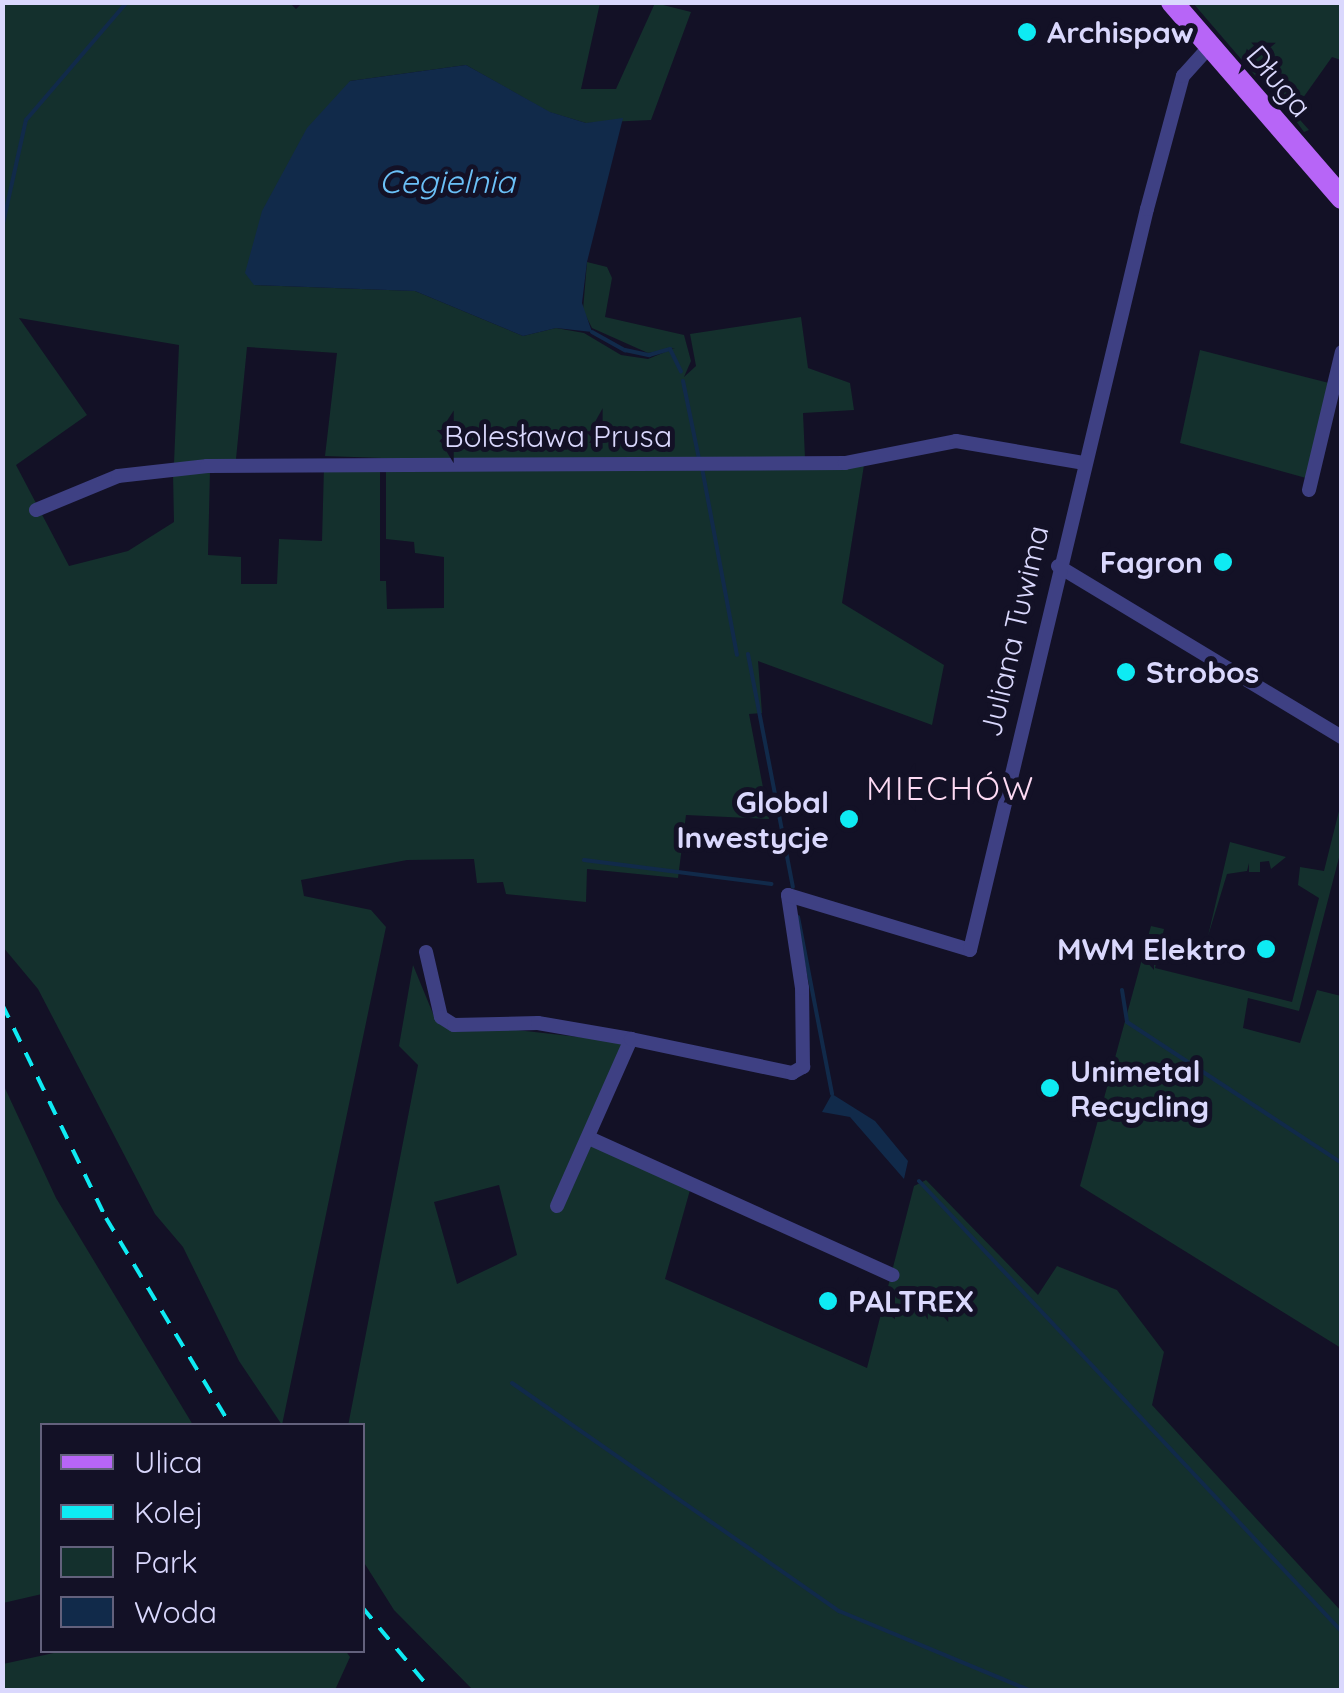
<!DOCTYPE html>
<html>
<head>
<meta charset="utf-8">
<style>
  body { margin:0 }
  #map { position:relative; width:1344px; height:1693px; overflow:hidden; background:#131126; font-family:Quicksand,sans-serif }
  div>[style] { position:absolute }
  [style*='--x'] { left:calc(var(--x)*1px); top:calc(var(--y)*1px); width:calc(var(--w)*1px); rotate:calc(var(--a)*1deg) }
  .green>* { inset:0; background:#14302d }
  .water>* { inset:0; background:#112a4a }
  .stream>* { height:4px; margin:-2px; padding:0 2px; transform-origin:2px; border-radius:2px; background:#112a4a }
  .street>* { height:14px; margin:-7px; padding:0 7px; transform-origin:7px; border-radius:7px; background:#3e4083 }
  .primary>* { height:22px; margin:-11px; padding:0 11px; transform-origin:11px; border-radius:11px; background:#b765f7 }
  .rail>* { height:4px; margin-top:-2px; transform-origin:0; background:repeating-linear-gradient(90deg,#0eebf3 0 15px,transparent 0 27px) }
  .dots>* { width:28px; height:28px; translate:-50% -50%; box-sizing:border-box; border:5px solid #131126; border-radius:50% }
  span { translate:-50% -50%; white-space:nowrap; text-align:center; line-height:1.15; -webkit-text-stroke:10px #131126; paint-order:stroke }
  .poi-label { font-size:30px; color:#dad8fd; font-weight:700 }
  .left { translate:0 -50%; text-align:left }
  .right { translate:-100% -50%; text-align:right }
  .street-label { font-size:30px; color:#dad8fd }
  .water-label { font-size:32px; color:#6bc0f7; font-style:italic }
  .neighbourhood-label { font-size:32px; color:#fddaf3; letter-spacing:2.5px }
  .frame { position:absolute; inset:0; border:5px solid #dad8fd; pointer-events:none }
  .legend { position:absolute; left:40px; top:1423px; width:325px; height:230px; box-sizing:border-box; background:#131126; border:2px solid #63617c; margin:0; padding:12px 18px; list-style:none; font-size:30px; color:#dad8fd }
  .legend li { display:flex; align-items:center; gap:20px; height:50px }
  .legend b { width:50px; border:2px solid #63617c }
</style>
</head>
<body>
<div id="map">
  <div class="green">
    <i style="clip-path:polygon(evenodd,289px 2px,296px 9px,303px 2px,600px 3px,581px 89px,616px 89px,655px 3px,691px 12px,651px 120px,586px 123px,549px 112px,466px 65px,350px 81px,254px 285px,415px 291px,523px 336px,556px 328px,584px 333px,621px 355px,648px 359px,675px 348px,648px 353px,592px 328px,583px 310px,587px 262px,607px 267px,612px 278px,605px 317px,684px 335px,691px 361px,684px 377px,696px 366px,690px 334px,801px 317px,808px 368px,850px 383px,854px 410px,803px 413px,805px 458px,864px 465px,842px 603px,944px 665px,932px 725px,758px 661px,762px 713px,749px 714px,769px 819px,686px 815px,678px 878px,587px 869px,586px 902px,506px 894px,503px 882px,477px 883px,474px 859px,407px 860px,301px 880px,304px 896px,371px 910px,386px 927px,282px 1425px,239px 1361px,183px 1247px,155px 1214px,38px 989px,3px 947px,2px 3px,289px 2px,19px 318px,179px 345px,174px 463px,236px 459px,247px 347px,337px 353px,325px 456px,496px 462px,386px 466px,386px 539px,414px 542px,415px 553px,444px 557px,444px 608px,387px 609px,386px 581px,380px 581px,380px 471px,324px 467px,322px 541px,279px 539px,277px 584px,241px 584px,241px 557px,208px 555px,210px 470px,173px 473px,174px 522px,128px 551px,69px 566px,16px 465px,87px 415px,19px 318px)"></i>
    <i style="clip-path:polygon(1193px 3px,1341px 3px,1341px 60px,1332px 57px,1293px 112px,1309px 130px,1304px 132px,1266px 80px,1259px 80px)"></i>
    <i style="clip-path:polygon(1200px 350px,1329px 383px,1306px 478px,1180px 443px)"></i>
    <i style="clip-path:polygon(1341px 803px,1341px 850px,1299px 1011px,1248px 998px,1243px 1028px,1300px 1043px,1317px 990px,1341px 996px,1341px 1348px,1080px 1186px,1151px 926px,1164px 929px,1155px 968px,1292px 1002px,1319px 898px,1298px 885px,1300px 867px,1324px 871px)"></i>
    <i style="clip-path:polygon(1230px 842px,1286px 857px,1271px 869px,1269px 861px,1260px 862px,1260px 872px,1249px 872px,1249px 863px,1247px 871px,1227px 874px,1208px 936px)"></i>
    <i style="clip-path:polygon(evenodd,413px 965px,436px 1021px,623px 1042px,582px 1139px,690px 1190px,665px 1279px,867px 1368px,914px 1186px,926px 1180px,1038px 1295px,1057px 1266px,1117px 1290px,1164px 1352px,1152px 1405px,1341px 1611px,1341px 1690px,473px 1690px,394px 1610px,363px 1561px,362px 1426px,348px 1426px,418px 1065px,399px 1046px,413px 965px,499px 1185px,517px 1255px,457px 1284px,434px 1202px,499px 1185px)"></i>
    <i style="clip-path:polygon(3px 1084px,56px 1198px,193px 1425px,42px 1426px,42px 1594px,3px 1603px)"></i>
    <i style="clip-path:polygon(63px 1651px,345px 1650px,350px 1657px,335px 1690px,3px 1690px,3px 1664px)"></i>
  </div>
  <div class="water">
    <i style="clip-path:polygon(466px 65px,550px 112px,586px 123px,623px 118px,587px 262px,582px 303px,592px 332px,556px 328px,523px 336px,415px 291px,254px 285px,245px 273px,262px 211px,307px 128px,350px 81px)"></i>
    <i style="clip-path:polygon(832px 1094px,875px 1121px,908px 1161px,904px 1179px,850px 1117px,822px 1112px)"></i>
  </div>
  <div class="stream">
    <i style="--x:2;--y:228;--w:111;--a:-77.5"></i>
    <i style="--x:26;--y:120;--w:155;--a:-49.4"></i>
    <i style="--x:592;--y:332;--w:38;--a:29"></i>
    <i style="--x:625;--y:350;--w:25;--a:12"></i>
    <i style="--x:649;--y:355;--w:22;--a:-16"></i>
    <i style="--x:670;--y:349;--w:25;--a:64"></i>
    <i style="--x:683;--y:381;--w:80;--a:78.4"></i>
    <i style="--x:702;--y:468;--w:190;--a:79.4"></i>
    <i style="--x:748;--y:654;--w:237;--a:79.1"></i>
    <i style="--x:584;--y:860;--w:189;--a:7.3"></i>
    <i style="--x:798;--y:917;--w:180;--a:79.1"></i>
    <i style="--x:1122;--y:990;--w:32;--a:81"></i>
    <i style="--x:1127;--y:1022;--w:257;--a:33.3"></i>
    <i style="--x:919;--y:1181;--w:618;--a:46.83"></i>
    <i style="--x:512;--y:1383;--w:399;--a:34.9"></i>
    <i style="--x:839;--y:1611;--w:206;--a:22.6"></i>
  </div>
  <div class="street">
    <i style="--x:1309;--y:490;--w:142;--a:-76.6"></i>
    <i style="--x:36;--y:510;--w:89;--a:-22.5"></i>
    <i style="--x:118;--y:476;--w:90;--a:-6.4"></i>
    <i style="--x:207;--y:466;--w:638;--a:-0.27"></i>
    <i style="--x:845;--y:463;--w:113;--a:-11.2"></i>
    <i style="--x:956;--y:441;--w:129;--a:9.8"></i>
    <i style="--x:1058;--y:566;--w:332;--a:31.1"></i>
    <i style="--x:426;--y:952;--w:67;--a:77"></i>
    <i style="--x:441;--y:1017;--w:15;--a:32"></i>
    <i style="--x:454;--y:1025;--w:84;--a:-1.4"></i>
    <i style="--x:538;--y:1023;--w:94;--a:9.8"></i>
    <i style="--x:589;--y:1138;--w:333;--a:24.3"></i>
    <i style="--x:557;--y:1206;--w:183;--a:-66.1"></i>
    <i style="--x:631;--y:1039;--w:165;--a:11.9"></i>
    <i style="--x:792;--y:1073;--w:13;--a:-29"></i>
    <i style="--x:803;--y:1067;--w:79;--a:-90.7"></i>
    <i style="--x:802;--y:988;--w:94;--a:-98.6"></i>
    <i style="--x:788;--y:895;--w:190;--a:16.8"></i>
    <i style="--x:970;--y:950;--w:762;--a:-76.57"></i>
    <i style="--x:1147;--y:209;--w:138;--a:-74.9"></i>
    <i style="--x:1183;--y:76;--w:40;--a:-48"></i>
  </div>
  <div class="primary">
    <i style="--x:1172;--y:2;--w:259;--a:49.1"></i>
  </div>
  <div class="rail">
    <i style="--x:2;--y:1004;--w:238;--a:64.1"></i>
    <i style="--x:106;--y:1218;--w:243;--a:59"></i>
    <i style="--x:362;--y:1607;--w:108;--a:50.3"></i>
  </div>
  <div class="dots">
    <i style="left:1027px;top:32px;background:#0eebf3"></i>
    <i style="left:1223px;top:562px;background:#0eebf3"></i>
    <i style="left:1126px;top:672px;background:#0eebf3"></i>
    <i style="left:849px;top:819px;background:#0eebf3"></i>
    <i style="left:1266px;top:949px;background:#0eebf3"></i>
    <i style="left:1050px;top:1088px;background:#0eebf3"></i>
    <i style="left:828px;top:1301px;background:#0eebf3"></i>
  </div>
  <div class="poi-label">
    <span class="left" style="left:1047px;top:32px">Archispaw</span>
    <span class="right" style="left:1203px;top:562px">Fagron</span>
    <span class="left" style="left:1146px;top:672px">Strobos</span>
    <span class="right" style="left:829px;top:819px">Global<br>Inwestycje</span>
    <span class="right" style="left:1246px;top:949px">MWM Elektro</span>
    <span class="left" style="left:1070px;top:1088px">Unimetal<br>Recycling</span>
    <span class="left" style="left:848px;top:1301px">PALTREX</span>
  </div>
  <div class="street-label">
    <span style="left:1279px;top:81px;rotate:50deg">Długa</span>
    <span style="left:558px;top:436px">Bolesława Prusa</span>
    <span style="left:1014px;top:631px;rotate:-77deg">Juliana Tuwima</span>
  </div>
  <div class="water-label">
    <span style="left:447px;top:181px">Cegielnia</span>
  </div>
  <div class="neighbourhood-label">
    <span style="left:951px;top:788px">MIECHÓW</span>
  </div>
  <div class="frame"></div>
  <ul class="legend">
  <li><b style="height:12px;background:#b765f7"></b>Ulica</li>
  <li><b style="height:12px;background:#0eebf3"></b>Kolej</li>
  <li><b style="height:28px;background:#14302d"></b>Park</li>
  <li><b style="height:28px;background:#112a4a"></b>Woda</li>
  </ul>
</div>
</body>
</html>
